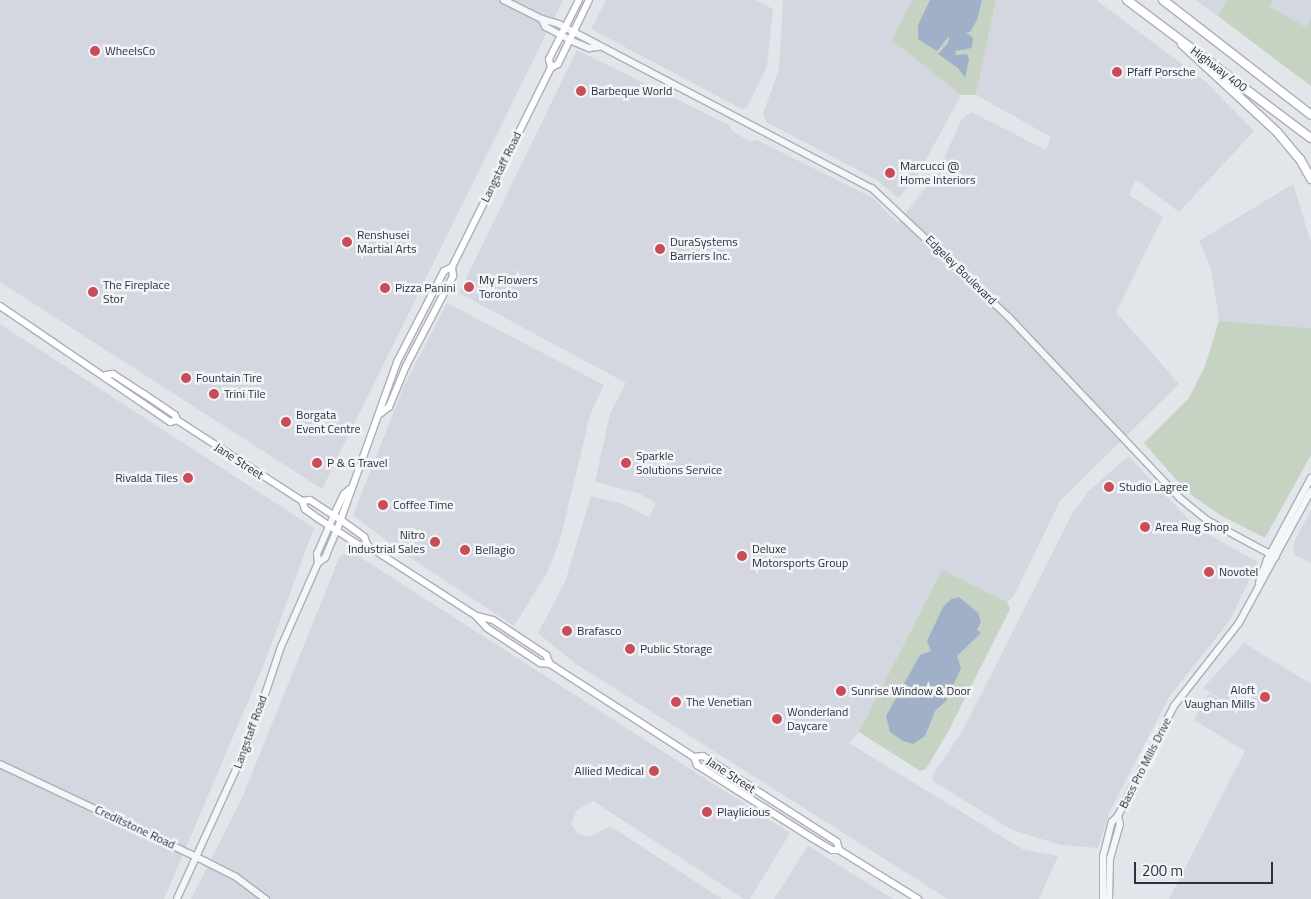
<!DOCTYPE html>
<html>
<head>
<meta charset="utf-8">
<style>
  body { margin:0 }
  #map { position:relative; width:1311px; height:899px; overflow:hidden; background:#e2e5ea; font-family:"Titillium Web",sans-serif }
  div>[style] { position:absolute }
  [style*='--x'] { left:calc(var(--x)*1px); top:calc(var(--y)*1px); width:calc(var(--w)*1px); rotate:calc(var(--a)*1deg) }
  .built>* { inset:0; background:#d4d7df }
  .green>* { inset:0; background:#c6d3c3 }
  .water>* { inset:0; background:#9fb0c8 }
  .roads { filter:drop-shadow(1px 0 #abafb7) drop-shadow(-1px 0 #abafb7) drop-shadow(0 1px #abafb7) drop-shadow(0 -1px #abafb7) }
  .tertiary>* { height:5.5px; margin:-2.75px; padding:0 2.75px; transform-origin:2.75px; border-radius:2.75px; background:#f5f6f8 }
  .secondary>* { height:6px; margin:-3px; padding:0 3px; transform-origin:3px; border-radius:3px; background:#fff }
  .motorway>* { height:8px; margin:-4px; padding:0 4px; transform-origin:4px; border-radius:4px; background:#fff }
  .dots>* { width:14px; height:14px; translate:-50% -50%; box-sizing:border-box; border:2px solid #f2f4f7; border-radius:50% }
  span { translate:-50% -50%; white-space:nowrap; text-align:center; line-height:1.15; -webkit-text-stroke:5px #f2f4f7; paint-order:stroke }
  .poi-label { font-size:12px; color:#2b3141 }
  .left { translate:0 -50%; text-align:left }
  .right { translate:-100% -50%; text-align:right }
  .street-label { font-size:12px; color:#2b3141 }
  .scale { position:absolute; left:1134px; top:862px; width:139px; height:22px; box-sizing:border-box; border:2px solid #2b3141; border-top:0; padding-left:6px; font-size:15px; line-height:18px; white-space:nowrap; color:#2b3141; -webkit-text-stroke:4px #f2f4f7; paint-order:stroke }
</style>
</head>
<body>
<div id="map">
  <div class="built">
    <i style="clip-path:polygon(0 0,563px 0,322px 489px,0 282px)"></i>
    <i style="clip-path:polygon(606px 0,755px 0,773px 9px,767px 66px,747px 107px,742px 109px,591px 29px)"></i>
    <i style="clip-path:polygon(783px 0,912px 0,893px 40px,961px 95px,916px 178px,898px 198px,875px 179px,766px 122px,763px 114px,779px 69px)"></i>
    <i style="clip-path:polygon(996px 0,1096px 0,1206px 82px,1254px 131px,1179px 212px,1136px 180px,1129px 195px,1163px 217px,1116px 312px,1179px 384px,1060px 501px,1014px 596px,1007px 602px,942px 571px,859px 732px,849px 743px,1022px 849px,1058px 856px,1039px 899px,948px 899px,576px 664px,538px 633px,565px 582px,591px 496px,623px 504px,649px 517px,656px 503px,638px 493px,595px 482px,610px 414px,626px 383px,459px 293px,577px 50px,729px 125px,733px 132px,751px 142px,757px 140px,873px 198px,898px 223px,938px 172px,961px 120px,971px 112px,1046px 150px,1051px 137px,976px 95px)"></i>
    <i style="clip-path:polygon(1196px 0,1226px 0,1218px 16px)"></i>
    <i style="clip-path:polygon(1274px 0,1311px 0,1311px 18px,1306px 27px,1270px 7px)"></i>
    <i style="clip-path:polygon(1293px 184px,1311px 242px,1311px 328px,1219px 321px,1211px 268px,1199px 241px)"></i>
    <i style="clip-path:polygon(447px 303px,604px 385px,590px 415px,560px 540px,548px 571px,514px 626px,403px 553px,353px 515px,403px 388px)"></i>
    <i style="clip-path:polygon(0 324px,314px 528px,264px 664px,164px 899px,0 899px)"></i>
    <i style="clip-path:polygon(1128px 456px,1198px 529px,1258px 562px,1230px 620px,1169px 697px,1109px 813px,1098px 848px,1061px 845px,1012px 830px,933px 781px,932px 776px,962px 732px,1072px 514px,1089px 491px)"></i>
    <i style="clip-path:polygon(1311px 510px,1311px 563px,1295px 555px,1293px 544px)"></i>
    <i style="clip-path:polygon(352px 552px,790px 833px,750px 899px,744px 899px,593px 801px,577px 810px,571px 824px,578px 834px,590px 837px,610px 826px,722px 899px,191px 899px,242px 798px,340px 556px)"></i>
    <i style="clip-path:polygon(1244px 643px,1311px 684px,1311px 899px,1169px 899px,1245px 751px,1194px 720px,1209px 693px,1238px 710px,1203px 688px)"></i>
    <i style="clip-path:polygon(808px 846px,893px 899px,774px 899px)"></i>
  </div>
  <div class="green">
    <i style="clip-path:polygon(912px 0,996px 0,976px 95px,961px 95px,892px 40px)"></i>
    <i style="clip-path:polygon(1226px 0,1274px 0,1270px 7px,1306px 27px,1311px 18px,1311px 86px,1218px 16px)"></i>
    <i style="clip-path:polygon(1219px 321px,1311px 328px,1311px 455px,1265px 538px,1220px 515px,1186px 491px,1144px 443px,1189px 398px,1205px 366px)"></i>
    <i style="clip-path:polygon(942px 570px,1007px 602px,1010px 609px,949px 730px,926px 769px,920px 771px,859px 732px)"></i>
  </div>
  <div class="water">
    <i style="clip-path:polygon(930px 0,982px 0,977px 20px,970px 32px,966px 32px,973px 38px,972px 48px,955px 51px,956px 55px,967px 54px,969px 59px,965px 78px,958px 68px,938px 54px,948px 43px,949px 36px,937px 51px,918px 39px,918px 25px)"></i>
    <i style="clip-path:polygon(959px 597px,978px 613px,981px 622px,977px 630px,981px 633px,957px 656px,961px 668px,946px 701px,935px 711px,925px 736px,913px 744px,903px 741px,890px 732px,886px 716px,920px 655px,931px 651px,927px 641px,943px 607px,951px 599px)"></i>
  </div>
  <div class="roads">
    <div class="tertiary">
      <i style="--x:504;--y:0;--w:42;--a:26.6"></i>
      <i style="--x:542;--y:19;--w:18;--a:16"></i>
      <i style="--x:559;--y:24;--w:353;--a:27.7"></i>
      <i style="--x:872;--y:188;--w:188;--a:43.3"></i>
      <i style="--x:1009;--y:317;--w:249;--a:46.6"></i>
      <i style="--x:1180;--y:498;--w:35;--a:39"></i>
      <i style="--x:1207;--y:520;--w:78;--a:28.2"></i>
      <i style="--x:542;--y:19;--w:9;--a:63"></i>
      <i style="--x:546;--y:27;--w:27;--a:28"></i>
      <i style="--x:570;--y:40;--w:21;--a:23"></i>
      <i style="--x:589;--y:48;--w:9;--a:-6"></i>
      <i style="--x:318;--y:563;--w:9;--a:-36"></i>
      <i style="--x:325;--y:558;--w:30;--a:-67"></i>
      <i style="--x:1259;--y:583;--w:24;--a:-71"></i>
      <i style="--x:1267;--y:560;--w:93;--a:-61.8"></i>
      <i style="--x:0;--y:764;--w:227;--a:25.3"></i>
      <i style="--x:205;--y:861;--w:34;--a:27"></i>
      <i style="--x:235;--y:876;--w:39;--a:37"></i>
      <i style="--x:177;--y:899;--w:176;--a:-65.5"></i>
      <i style="--x:250;--y:739;--w:97;--a:-71.4"></i>
      <i style="--x:281;--y:647;--w:92;--a:-66.2"></i>
      <i style="--x:318;--y:563;--w:9;--a:-96"></i>
      <i style="--x:317;--y:554;--w:43;--a:-66.4"></i>
      <i style="--x:1103;--y:899;--w:42;--a:-90"></i>
      <i style="--x:1103;--y:857;--w:36;--a:-76"></i>
      <i style="--x:1112;--y:822;--w:8;--a:-45"></i>
      <i style="--x:1118;--y:816;--w:123;--a:-63"></i>
      <i style="--x:1174;--y:706;--w:105;--a:-51.9"></i>
      <i style="--x:1239;--y:623;--w:150;--a:-61.4"></i>
      <i style="--x:1109;--y:899;--w:40;--a:-88.6"></i>
      <i style="--x:1110;--y:859;--w:35;--a:-74"></i>
      <i style="--x:1120;--y:825;--w:9;--a:-103"></i>
    </div>
    <div class="secondary">
      <i style="--x:551;--y:68;--w:9;--a:-103"></i>
      <i style="--x:549;--y:59;--w:66;--a:-63"></i>
      <i style="--x:0;--y:306;--w:206;--a:34.3"></i>
      <i style="--x:170;--y:422;--w:7;--a:-16"></i>
      <i style="--x:106;--y:375;--w:7;--a:-8"></i>
      <i style="--x:113;--y:374;--w:37;--a:33"></i>
      <i style="--x:144;--y:394;--w:37;--a:34"></i>
      <i style="--x:175;--y:415;--w:5;--a:68"></i>
      <i style="--x:177;--y:420;--w:149;--a:32.9"></i>
      <i style="--x:302;--y:501;--w:9;--a:69"></i>
      <i style="--x:305;--y:509;--w:17;--a:36"></i>
      <i style="--x:319;--y:519;--w:48;--a:33"></i>
      <i style="--x:359;--y:545;--w:9;--a:6"></i>
      <i style="--x:368;--y:546;--w:129;--a:32.9"></i>
      <i style="--x:476;--y:616;--w:16;--a:47"></i>
      <i style="--x:487;--y:628;--w:64;--a:33.4"></i>
      <i style="--x:540;--y:663;--w:10;--a:6"></i>
      <i style="--x:550;--y:664;--w:171;--a:32.9"></i>
      <i style="--x:694;--y:757;--w:9;--a:69"></i>
      <i style="--x:697;--y:765;--w:136;--a:32.4"></i>
      <i style="--x:812;--y:838;--w:23;--a:31"></i>
      <i style="--x:832;--y:850;--w:7;--a:0"></i>
      <i style="--x:839;--y:850;--w:93;--a:31.8"></i>
      <i style="--x:380;--y:414;--w:11;--a:-38"></i>
      <i style="--x:389;--y:407;--w:44;--a:-67.5"></i>
      <i style="--x:406;--y:366;--w:102;--a:-62.4"></i>
      <i style="--x:453;--y:276;--w:9;--a:-96"></i>
      <i style="--x:452;--y:267;--w:222;--a:-63.6"></i>
      <i style="--x:551;--y:68;--w:8;--a:-30"></i>
      <i style="--x:558;--y:64;--w:71;--a:-64.2"></i>
      <i style="--x:302;--y:501;--w:8;--a:-7"></i>
      <i style="--x:310;--y:500;--w:37;--a:33"></i>
      <i style="--x:341;--y:520;--w:29;--a:36"></i>
      <i style="--x:364;--y:537;--w:10;--a:66"></i>
      <i style="--x:334;--y:515;--w:23;--a:-65"></i>
      <i style="--x:344;--y:494;--w:8;--a:-40"></i>
      <i style="--x:337;--y:530;--w:178;--a:-70.3"></i>
      <i style="--x:397;--y:362;--w:102;--a:-62.7"></i>
      <i style="--x:444;--y:271;--w:9;--a:-27"></i>
      <i style="--x:477;--y:616;--w:16;--a:14"></i>
      <i style="--x:493;--y:620;--w:64;--a:33.4"></i>
      <i style="--x:546;--y:655;--w:10;--a:66"></i>
      <i style="--x:694;--y:757;--w:9;--a:-6"></i>
      <i style="--x:703;--y:756;--w:159;--a:32.7"></i>
      <i style="--x:837;--y:842;--w:8;--a:76"></i>
    </div>
    <div class="motorway">
      <i style="--x:1127;--y:0;--w:230;--a:36.9"></i>
      <i style="--x:1163;--y:0;--w:187;--a:37.8"></i>
      <i style="--x:1182;--y:44;--w:129;--a:42.8"></i>
      <i style="--x:1277;--y:132;--w:35;--a:50"></i>
      <i style="--x:1300;--y:159;--w:23;--a:61"></i>
    </div>
  </div>
  <div class="dots">
    <i style="left:95px;top:51px;background:#ca4c56"></i>
    <i style="left:1117px;top:72px;background:#ca4c56"></i>
    <i style="left:581px;top:91px;background:#ca4c56"></i>
    <i style="left:890px;top:173px;background:#ca4c56"></i>
    <i style="left:347px;top:242px;background:#ca4c56"></i>
    <i style="left:660px;top:249px;background:#ca4c56"></i>
    <i style="left:469px;top:287px;background:#ca4c56"></i>
    <i style="left:385px;top:288px;background:#ca4c56"></i>
    <i style="left:93px;top:292px;background:#ca4c56"></i>
    <i style="left:186px;top:378px;background:#ca4c56"></i>
    <i style="left:214px;top:394px;background:#ca4c56"></i>
    <i style="left:286px;top:422px;background:#ca4c56"></i>
    <i style="left:317px;top:463px;background:#ca4c56"></i>
    <i style="left:626px;top:463px;background:#ca4c56"></i>
    <i style="left:188px;top:478px;background:#ca4c56"></i>
    <i style="left:1109px;top:487px;background:#ca4c56"></i>
    <i style="left:383px;top:505px;background:#ca4c56"></i>
    <i style="left:1145px;top:527px;background:#ca4c56"></i>
    <i style="left:435px;top:542px;background:#ca4c56"></i>
    <i style="left:465px;top:550px;background:#ca4c56"></i>
    <i style="left:742px;top:556px;background:#ca4c56"></i>
    <i style="left:1209px;top:572px;background:#ca4c56"></i>
    <i style="left:567px;top:631px;background:#ca4c56"></i>
    <i style="left:630px;top:649px;background:#ca4c56"></i>
    <i style="left:841px;top:691px;background:#ca4c56"></i>
    <i style="left:1265px;top:697px;background:#ca4c56"></i>
    <i style="left:676px;top:702px;background:#ca4c56"></i>
    <i style="left:777px;top:719px;background:#ca4c56"></i>
    <i style="left:654px;top:771px;background:#ca4c56"></i>
    <i style="left:707px;top:812px;background:#ca4c56"></i>
  </div>
  <div class="poi-label">
    <span class="left" style="left:105px;top:51px">WheelsCo</span>
    <span class="left" style="left:1127px;top:72px">Pfaff Porsche</span>
    <span class="left" style="left:591px;top:91px">Barbeque World</span>
    <span class="left" style="left:900px;top:173px">Marcucci @<br>Home Interiors</span>
    <span class="left" style="left:357px;top:242px">Renshusei<br>Martial Arts</span>
    <span class="left" style="left:670px;top:249px">DuraSystems<br>Barriers Inc.</span>
    <span class="left" style="left:479px;top:287px">My Flowers<br>Toronto</span>
    <span class="left" style="left:103px;top:292px">The Fireplace<br>Stor</span>
    <span class="left" style="left:395px;top:288px">Pizza Panini</span>
    <span class="left" style="left:196px;top:378px">Fountain Tire</span>
    <span class="left" style="left:224px;top:394px">Trini Tile</span>
    <span class="left" style="left:296px;top:422px">Borgata<br>Event Centre</span>
    <span class="left" style="left:636px;top:463px">Sparkle<br>Solutions Service</span>
    <span class="left" style="left:327px;top:463px">P &amp; G Travel</span>
    <span class="right" style="left:178px;top:478px">Rivalda Tiles</span>
    <span class="left" style="left:1119px;top:487px">Studio Lagree</span>
    <span class="left" style="left:393px;top:505px">Coffee Time</span>
    <span class="left" style="left:1155px;top:527px">Area Rug Shop</span>
    <span class="right" style="left:425px;top:542px">Nitro<br>Industrial Sales</span>
    <span class="left" style="left:752px;top:556px">Deluxe<br>Motorsports Group</span>
    <span class="left" style="left:475px;top:550px">Bellagio</span>
    <span class="left" style="left:1219px;top:572px">Novotel</span>
    <span class="left" style="left:577px;top:631px">Brafasco</span>
    <span class="left" style="left:640px;top:649px">Public Storage</span>
    <span class="right" style="left:1255px;top:697px">Aloft<br>Vaughan Mills</span>
    <span class="left" style="left:851px;top:691px">Sunrise Window &amp; Door</span>
    <span class="left" style="left:686px;top:702px">The Venetian</span>
    <span class="left" style="left:787px;top:719px">Wonderland<br>Daycare</span>
    <span class="right" style="left:644px;top:771px">Allied Medical</span>
    <span class="left" style="left:717px;top:812px">Playlicious</span>
  </div>
  <div class="street-label">
    <span style="left:1219px;top:69px;rotate:37deg">Highway 400</span>
    <span style="left:501px;top:167px;rotate:-64deg">Langstaff Road</span>
    <span style="left:961px;top:270px;rotate:44deg">Edgeley Boulevard</span>
    <span style="left:239px;top:461px;rotate:33deg">Jane Street</span>
    <span style="left:250px;top:732px;rotate:-70deg">Langstaff Road</span>
    <span style="left:1145px;top:763px;rotate:-63deg">Bass Pro Mills Drive</span>
    <span style="left:731px;top:775px;rotate:33deg">Jane Street</span>
    <span style="left:135px;top:827px;rotate:25deg">Creditstone Road</span>
  </div>
  <div class="scale">200 m</div>
</div>
</body>
</html>
